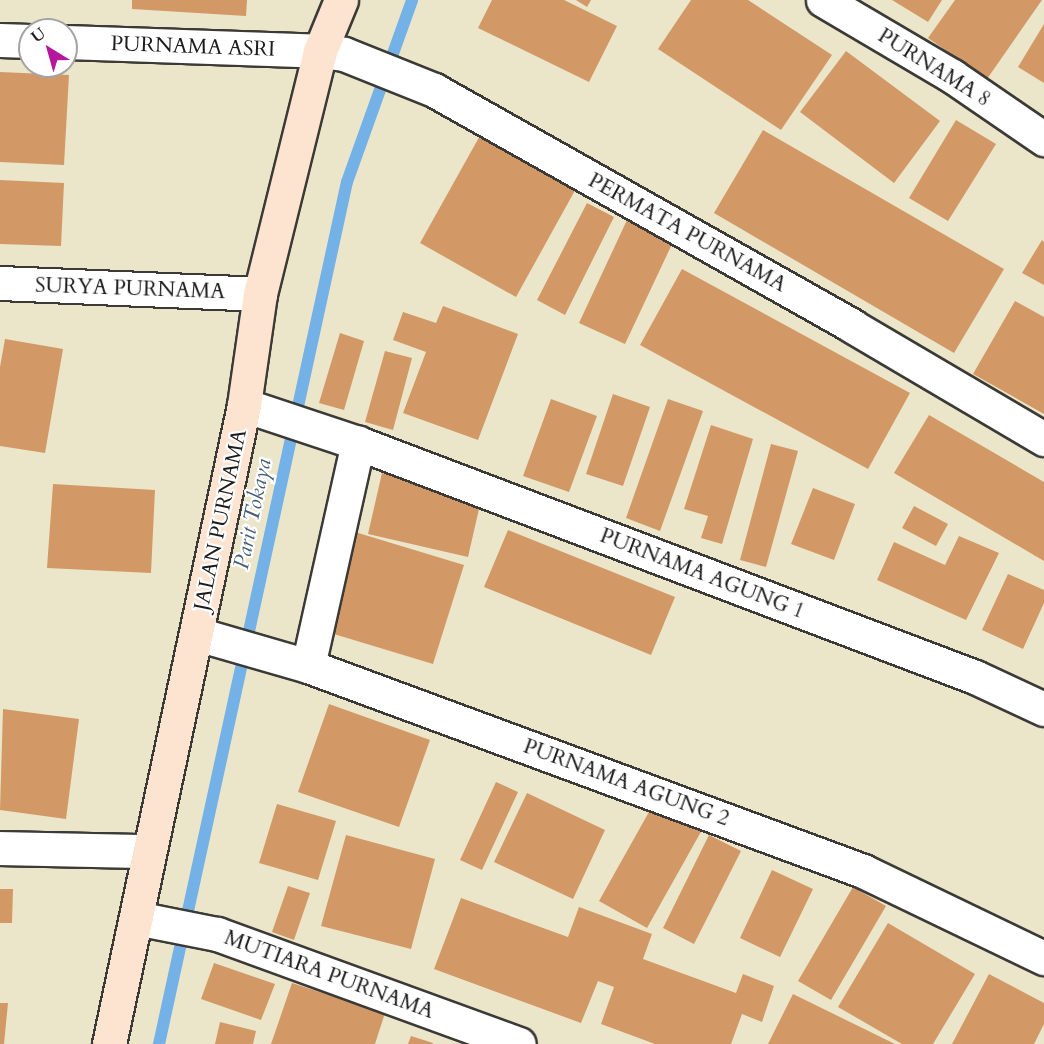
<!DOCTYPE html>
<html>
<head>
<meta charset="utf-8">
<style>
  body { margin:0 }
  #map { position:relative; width:1044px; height:1044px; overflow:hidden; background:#ebe6c9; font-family:Cardo,serif }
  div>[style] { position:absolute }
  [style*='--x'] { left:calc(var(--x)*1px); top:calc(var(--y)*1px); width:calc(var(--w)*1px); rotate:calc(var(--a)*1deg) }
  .stream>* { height:12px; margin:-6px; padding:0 6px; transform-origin:6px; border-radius:6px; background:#74b1e6 }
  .building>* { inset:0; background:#d29967 }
  .roads { filter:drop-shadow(2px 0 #3b3a36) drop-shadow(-2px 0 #3b3a36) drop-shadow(0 2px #3b3a36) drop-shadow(0 -2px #3b3a36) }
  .street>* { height:33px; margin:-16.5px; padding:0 16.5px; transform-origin:16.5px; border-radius:16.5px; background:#fff }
  .secondary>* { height:33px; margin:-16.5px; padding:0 16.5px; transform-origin:16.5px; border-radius:16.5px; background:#fde4d1 }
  span { translate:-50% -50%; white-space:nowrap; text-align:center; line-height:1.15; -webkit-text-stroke:4.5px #fff; paint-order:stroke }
  .street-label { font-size:21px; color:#1c1c1c }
  .water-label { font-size:22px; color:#445f77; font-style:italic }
  .north { position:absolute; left:18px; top:18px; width:60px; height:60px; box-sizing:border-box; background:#fff; border:2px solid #a4a4a4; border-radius:50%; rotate:323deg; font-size:16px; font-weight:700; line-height:24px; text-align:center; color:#1c1c1c }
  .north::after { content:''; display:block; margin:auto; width:21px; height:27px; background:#b5179e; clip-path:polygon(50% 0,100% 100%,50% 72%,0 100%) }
</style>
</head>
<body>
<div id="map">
  <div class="stream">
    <i style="--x:159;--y:1044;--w:882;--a:-77.7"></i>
    <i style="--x:347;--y:182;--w:193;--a:-70.3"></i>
  </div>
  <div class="building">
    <i style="clip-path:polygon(132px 0,247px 0,246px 16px,132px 9px)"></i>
    <i style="clip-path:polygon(492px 0,564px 0,617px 26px,589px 82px,478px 28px)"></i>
    <i style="clip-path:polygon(576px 0,591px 0,587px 7px)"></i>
    <i style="clip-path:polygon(691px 0,748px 0,832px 55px,781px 130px,658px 49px)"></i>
    <i style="clip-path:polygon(892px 0,942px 0,928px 22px)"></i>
    <i style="clip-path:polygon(955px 0,1042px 0,987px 79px,928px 38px)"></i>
    <i style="clip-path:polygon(1044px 24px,1044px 83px,1018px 67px)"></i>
    <i style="clip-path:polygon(846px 51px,940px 121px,894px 183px,800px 112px)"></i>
    <i style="clip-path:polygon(0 72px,69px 75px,64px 165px,0 162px)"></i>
    <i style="clip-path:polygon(956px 120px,996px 144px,948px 221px,909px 198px)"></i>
    <i style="clip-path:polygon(763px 130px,1004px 269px,954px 353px,714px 213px)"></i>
    <i style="clip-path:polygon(482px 132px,578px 185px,516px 297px,420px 243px)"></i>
    <i style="clip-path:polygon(0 180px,64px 183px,61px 246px,0 244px)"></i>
    <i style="clip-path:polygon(587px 203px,614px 217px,565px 315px,537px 300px)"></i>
    <i style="clip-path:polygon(627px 220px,673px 242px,625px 344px,579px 323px)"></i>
    <i style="clip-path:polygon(1042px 240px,1044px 242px,1044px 285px,1022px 273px)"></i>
    <i style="clip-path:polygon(682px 269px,910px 393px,868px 469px,640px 345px)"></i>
    <i style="clip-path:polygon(1015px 301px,1044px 317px,1044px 414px,973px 374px)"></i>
    <i style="clip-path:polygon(443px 306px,518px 334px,478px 440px,403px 413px,426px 352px,393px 340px,403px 312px,436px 323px)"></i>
    <i style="clip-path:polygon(340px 333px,364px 341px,344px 410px,319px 403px)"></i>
    <i style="clip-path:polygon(5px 339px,63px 349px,45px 453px,0 446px,0 367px)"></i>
    <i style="clip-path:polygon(385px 351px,412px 358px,393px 430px,365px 422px)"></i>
    <i style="clip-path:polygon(613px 394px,650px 407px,623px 486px,586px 474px)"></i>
    <i style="clip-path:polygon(551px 399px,597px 416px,569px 492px,523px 476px)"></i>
    <i style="clip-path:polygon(668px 399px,703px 411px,660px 531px,626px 518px)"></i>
    <i style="clip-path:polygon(929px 415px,1044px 482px,1044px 561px,894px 473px)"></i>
    <i style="clip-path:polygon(711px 425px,753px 439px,722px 544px,701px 538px,708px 516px,684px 509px)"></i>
    <i style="clip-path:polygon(771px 444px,798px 451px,766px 567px,740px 560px)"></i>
    <i style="clip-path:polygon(382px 473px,482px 496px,468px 557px,368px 534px)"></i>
    <i style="clip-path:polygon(53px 484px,155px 490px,151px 573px,47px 568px)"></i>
    <i style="clip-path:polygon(813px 488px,855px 504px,834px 560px,791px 544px)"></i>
    <i style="clip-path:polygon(914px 506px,948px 524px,936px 546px,902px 528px)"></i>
    <i style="clip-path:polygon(508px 530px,675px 597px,651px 655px,484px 587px)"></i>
    <i style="clip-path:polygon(355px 532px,464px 565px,433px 664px,324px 631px)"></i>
    <i style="clip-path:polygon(959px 536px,999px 553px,966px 620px,877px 580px,894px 542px,945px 565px)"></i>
    <i style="clip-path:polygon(1008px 574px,1044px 590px,1044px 603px,1023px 649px,982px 630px)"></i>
    <i style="clip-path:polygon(329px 704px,430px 740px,399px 827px,298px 792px)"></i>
    <i style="clip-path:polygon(3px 709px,79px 719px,66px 819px,0 810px)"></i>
    <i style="clip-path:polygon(496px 782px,518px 792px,482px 870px,460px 860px)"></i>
    <i style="clip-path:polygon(527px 793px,605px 830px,573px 899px,494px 862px)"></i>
    <i style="clip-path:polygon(654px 803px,702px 830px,647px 928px,599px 901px)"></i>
    <i style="clip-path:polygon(277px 804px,336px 821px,318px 880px,259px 863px)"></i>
    <i style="clip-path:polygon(346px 835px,435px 859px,411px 949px,321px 926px)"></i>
    <i style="clip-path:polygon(709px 835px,741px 851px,694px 944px,663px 928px)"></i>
    <i style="clip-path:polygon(772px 870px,813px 889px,780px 957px,740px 938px)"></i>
    <i style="clip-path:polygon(288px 886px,310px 893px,294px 940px,272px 932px)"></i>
    <i style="clip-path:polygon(853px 887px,886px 906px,831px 1000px,798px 981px)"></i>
    <i style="clip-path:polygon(0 889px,13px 889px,12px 923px,0 923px)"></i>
    <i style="clip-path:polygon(461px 898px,568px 937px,579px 907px,652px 934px,643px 959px,736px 993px,743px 974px,774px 986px,762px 1022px,742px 1014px,731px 1044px,655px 1044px,601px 1024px,614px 987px,598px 981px,581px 1023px,434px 969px)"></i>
    <i style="clip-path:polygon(888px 923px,975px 974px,933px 1044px,902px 1044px,838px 1007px)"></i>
    <i style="clip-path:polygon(214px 963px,275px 984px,261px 1020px,201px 999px)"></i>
    <i style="clip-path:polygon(989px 974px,1044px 1003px,1044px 1024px,1034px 1044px,952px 1044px)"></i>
    <i style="clip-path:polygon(292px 983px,385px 1013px,375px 1044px,271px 1044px)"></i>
    <i style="clip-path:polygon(793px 994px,895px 1044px,768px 1044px)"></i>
    <i style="clip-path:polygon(0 1003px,8px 1003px,4px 1044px,0 1044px)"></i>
    <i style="clip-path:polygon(220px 1022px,256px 1031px,253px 1044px,215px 1044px)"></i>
    <i style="clip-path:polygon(411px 1036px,433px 1043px,433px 1044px,408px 1044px)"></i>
  </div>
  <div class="roads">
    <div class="street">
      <i style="--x:823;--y:0;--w:150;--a:30.5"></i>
      <i style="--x:952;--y:76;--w:112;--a:34.4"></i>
      <i style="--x:0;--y:40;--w:30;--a:2"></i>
      <i style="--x:66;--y:42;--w:254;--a:2"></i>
      <i style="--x:320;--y:51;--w:24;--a:7"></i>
      <i style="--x:344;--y:54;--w:97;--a:21.8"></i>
      <i style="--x:434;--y:90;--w:480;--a:29.4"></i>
      <i style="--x:852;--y:326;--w:223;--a:30.5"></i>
      <i style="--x:0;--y:283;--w:260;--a:2.4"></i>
      <i style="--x:244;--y:405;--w:120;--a:18.4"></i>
      <i style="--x:358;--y:443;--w:660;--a:20.77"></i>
      <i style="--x:975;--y:677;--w:76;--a:24.9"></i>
      <i style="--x:197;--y:634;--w:116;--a:16.1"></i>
      <i style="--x:308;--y:666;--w:592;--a:20.27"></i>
      <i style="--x:863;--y:871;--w:201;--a:25.7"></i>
      <i style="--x:308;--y:666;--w:229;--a:-77.4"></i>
      <i style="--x:0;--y:848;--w:147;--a:1.2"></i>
      <i style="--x:136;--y:918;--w:83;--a:11.2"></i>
      <i style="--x:217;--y:934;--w:321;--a:20"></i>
    </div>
    <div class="secondary">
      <i style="--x:109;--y:1044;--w:653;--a:-78.07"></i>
      <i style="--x:244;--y:405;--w:112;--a:-81.8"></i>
      <i style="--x:260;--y:294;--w:250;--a:-76.1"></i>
      <i style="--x:320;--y:51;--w:55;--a:-67.6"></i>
    </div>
  </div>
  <div class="street-label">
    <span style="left:193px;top:47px;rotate:2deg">PURNAMA ASRI</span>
    <span style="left:934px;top:68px;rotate:32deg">PURNAMA 8</span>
    <span style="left:687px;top:233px;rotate:29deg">PERMATA PURNAMA</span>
    <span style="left:130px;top:289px;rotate:2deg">SURYA PURNAMA</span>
    <span style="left:221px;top:520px;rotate:-78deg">JALAN PURNAMA</span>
    <span style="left:702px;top:574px;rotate:21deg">PURNAMA AGUNG 1</span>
    <span style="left:626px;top:783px;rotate:20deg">PURNAMA AGUNG 2</span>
    <span style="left:329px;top:975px;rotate:20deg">MUTIARA PURNAMA</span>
  </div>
  <div class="water-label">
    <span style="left:253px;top:514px;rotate:-78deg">Parit Tokaya</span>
  </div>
  <div class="north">U</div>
</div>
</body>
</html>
